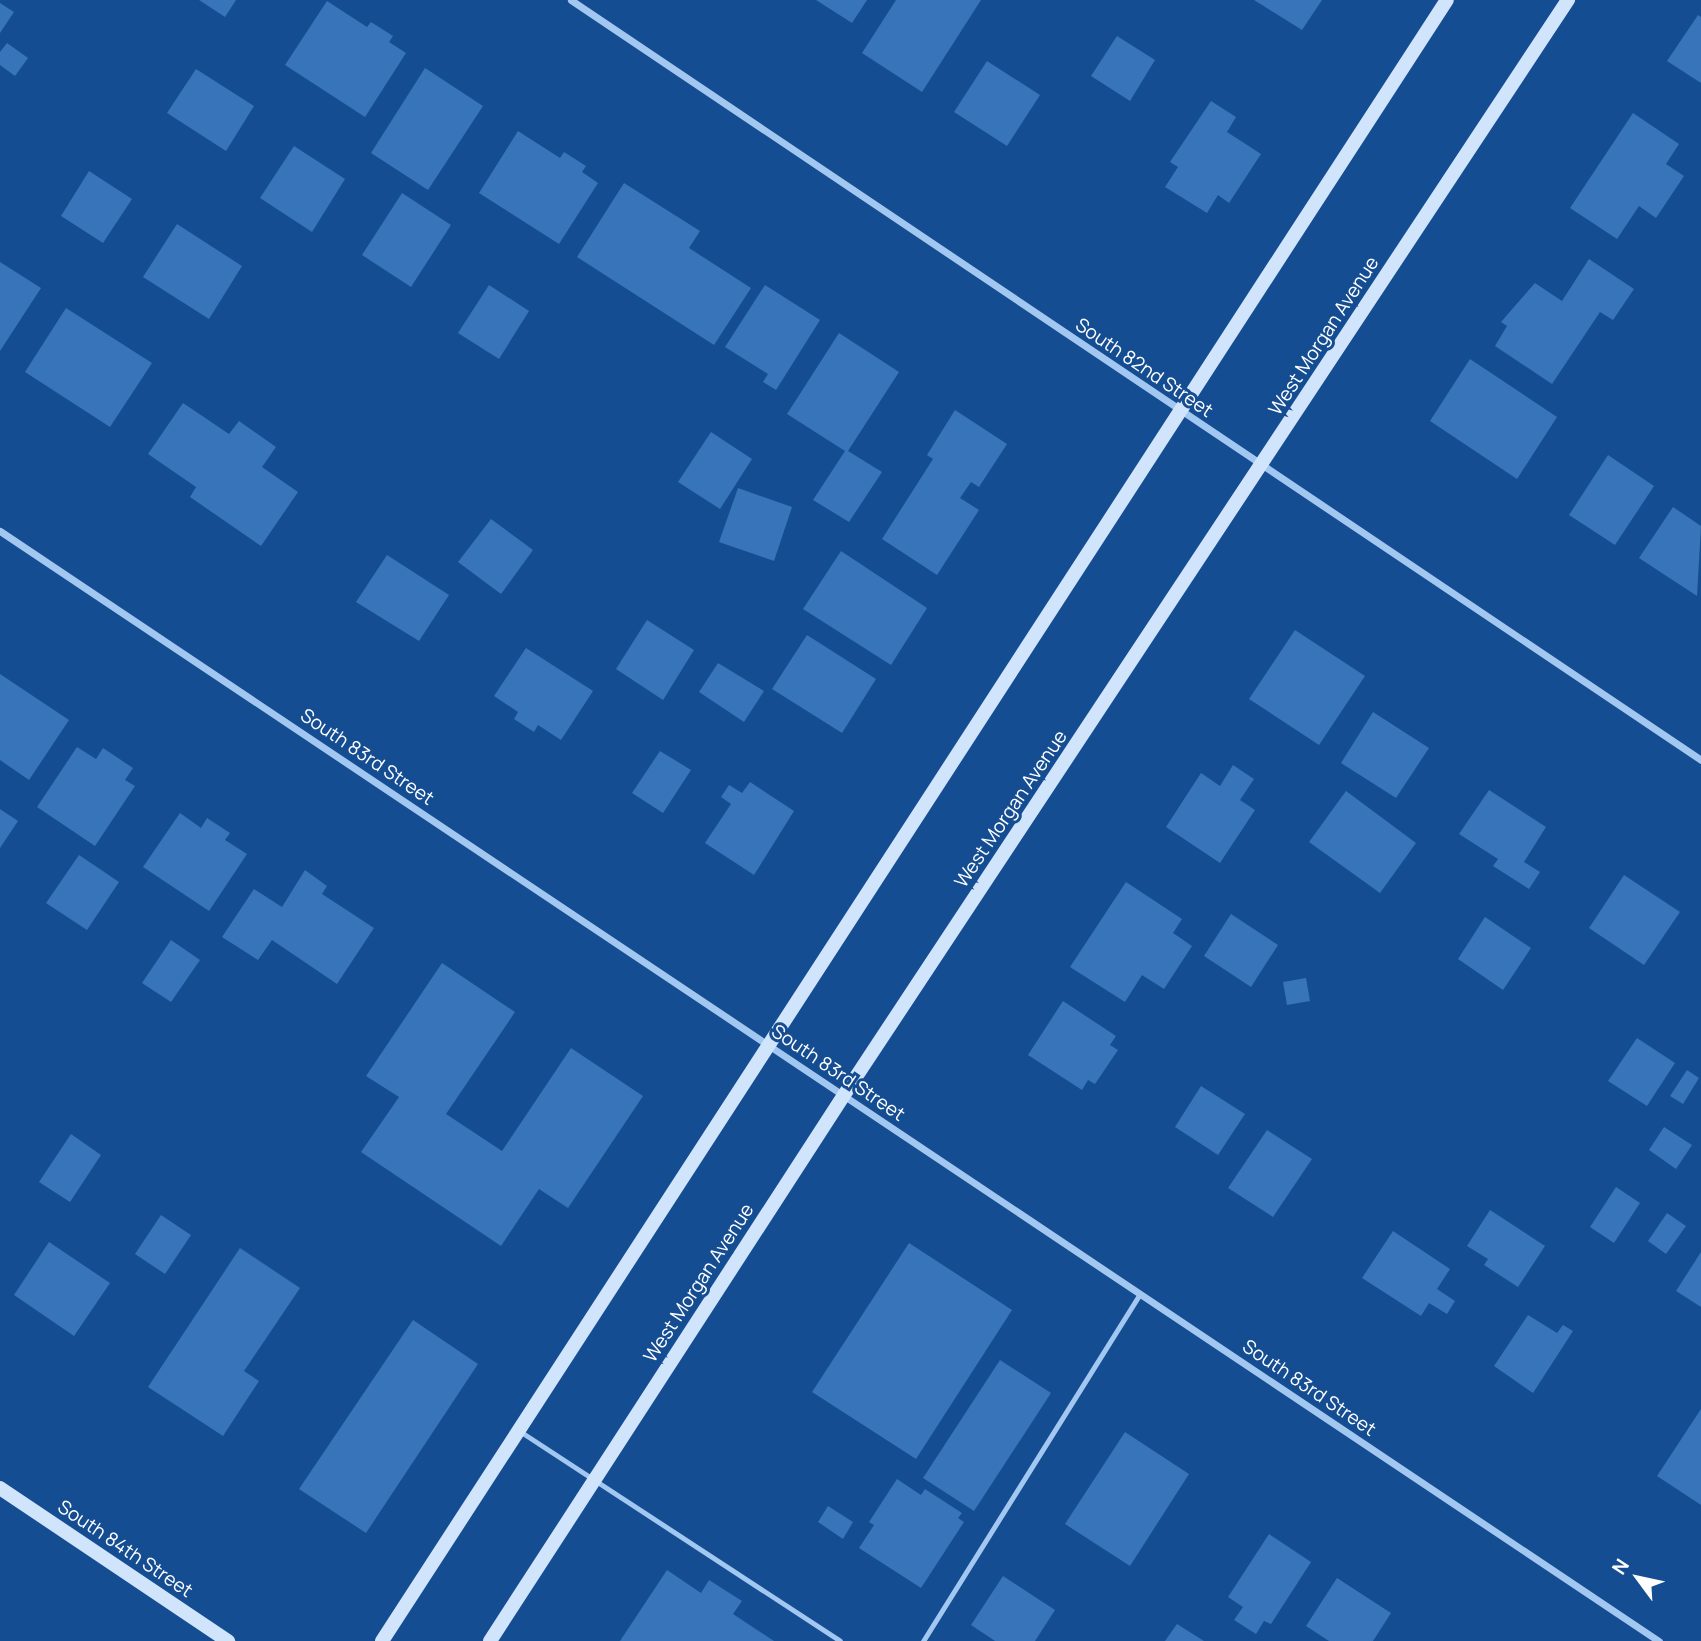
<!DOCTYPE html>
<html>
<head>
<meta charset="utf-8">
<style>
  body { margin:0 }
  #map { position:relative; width:1701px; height:1641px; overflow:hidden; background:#144d92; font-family:Manrope,sans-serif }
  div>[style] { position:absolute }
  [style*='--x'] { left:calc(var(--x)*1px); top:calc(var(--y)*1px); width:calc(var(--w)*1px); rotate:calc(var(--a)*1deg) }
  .building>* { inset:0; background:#3874b9 }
  .lane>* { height:5px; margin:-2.5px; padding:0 2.5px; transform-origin:2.5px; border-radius:2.5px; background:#a2c7f1 }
  .street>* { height:7px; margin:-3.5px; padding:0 3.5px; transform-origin:3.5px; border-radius:3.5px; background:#a2c7f1 }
  .secondary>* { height:14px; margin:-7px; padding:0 7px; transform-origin:7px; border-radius:7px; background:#d0e4fc }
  span { translate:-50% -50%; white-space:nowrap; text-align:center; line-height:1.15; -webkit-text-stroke:6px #144d92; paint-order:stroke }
  .street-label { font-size:19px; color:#fff }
  .north { position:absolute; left:1603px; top:1543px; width:70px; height:70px; -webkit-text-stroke:5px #144d92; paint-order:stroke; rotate:303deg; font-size:19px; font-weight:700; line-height:28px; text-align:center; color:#fff }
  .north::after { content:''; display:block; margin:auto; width:24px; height:32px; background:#fff; clip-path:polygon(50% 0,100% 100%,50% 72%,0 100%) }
</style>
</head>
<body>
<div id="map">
  <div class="building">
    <i style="clip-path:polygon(199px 0,236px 0,225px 17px)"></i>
    <i style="clip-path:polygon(816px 0,867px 0,852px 23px)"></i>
    <i style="clip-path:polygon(896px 0,981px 0,922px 92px,862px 53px)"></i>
    <i style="clip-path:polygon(1254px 0,1322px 0,1302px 30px)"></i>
    <i style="clip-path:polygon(327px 1px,367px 27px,371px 22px,393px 36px,389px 42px,406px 53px,365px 117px,285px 65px)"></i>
    <i style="clip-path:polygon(0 3px,14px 12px,0 33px)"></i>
    <i style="clip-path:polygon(1698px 15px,1701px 17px,1701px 83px,1667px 61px)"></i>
    <i style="clip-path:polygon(1117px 36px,1155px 60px,1130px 101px,1091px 76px)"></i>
    <i style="clip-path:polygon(7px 43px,28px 58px,15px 76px,0 65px,0 52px)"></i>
    <i style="clip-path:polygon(987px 61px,1040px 95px,1007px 146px,954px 112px)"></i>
    <i style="clip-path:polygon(425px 68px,483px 106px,428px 190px,371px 153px)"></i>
    <i style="clip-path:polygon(196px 69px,254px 106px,226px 151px,167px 113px)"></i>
    <i style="clip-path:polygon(1211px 101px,1236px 117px,1227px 132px,1261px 154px,1229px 203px,1218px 195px,1207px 213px,1165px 187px,1178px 167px,1170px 162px)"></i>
    <i style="clip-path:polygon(1633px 113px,1679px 144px,1666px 164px,1684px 176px,1656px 218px,1639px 206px,1617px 239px,1570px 208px)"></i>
    <i style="clip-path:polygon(518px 131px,560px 158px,564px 152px,586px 166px,582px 172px,598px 183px,559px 244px,479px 193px)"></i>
    <i style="clip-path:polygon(294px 146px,345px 179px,312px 232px,260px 198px)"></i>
    <i style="clip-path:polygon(89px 171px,132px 199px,103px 243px,61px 216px)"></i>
    <i style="clip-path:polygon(624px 183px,700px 231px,689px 248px,751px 288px,714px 345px,577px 257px)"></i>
    <i style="clip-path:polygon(402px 193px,451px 225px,411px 287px,362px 255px)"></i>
    <i style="clip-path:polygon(177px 224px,242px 266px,209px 319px,143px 277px)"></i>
    <i style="clip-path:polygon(1589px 259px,1634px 289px,1613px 320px,1600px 312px,1552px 384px,1495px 346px,1507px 326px,1501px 322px,1535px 283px,1562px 301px)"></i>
    <i style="clip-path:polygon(0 262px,41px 288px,0 351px)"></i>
    <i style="clip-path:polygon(489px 285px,529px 311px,499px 359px,458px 333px)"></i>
    <i style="clip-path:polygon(765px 285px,820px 320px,776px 390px,763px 382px,768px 374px,725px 347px)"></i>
    <i style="clip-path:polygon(66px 308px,152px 363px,110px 427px,25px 372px)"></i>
    <i style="clip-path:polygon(839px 333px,899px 372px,848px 451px,882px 472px,849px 522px,813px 500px,845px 451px,787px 414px)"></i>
    <i style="clip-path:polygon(1470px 359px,1557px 417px,1517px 479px,1430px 421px)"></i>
    <i style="clip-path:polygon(183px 403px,229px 434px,239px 421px,276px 447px,262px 467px,298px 492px,261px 546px,190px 497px,196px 487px,148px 454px)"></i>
    <i style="clip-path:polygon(955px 410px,1007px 444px,979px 487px,971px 482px,960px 498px,979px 510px,937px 575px,882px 539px,933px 459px,927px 455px)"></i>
    <i style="clip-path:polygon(711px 432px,752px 459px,720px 509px,678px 482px)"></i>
    <i style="clip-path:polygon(1608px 455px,1654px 486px,1615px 545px,1569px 515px)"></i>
    <i style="clip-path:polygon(738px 488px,792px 507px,774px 561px,719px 542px)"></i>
    <i style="clip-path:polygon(1673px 507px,1701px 526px,1697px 596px,1639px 558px)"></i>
    <i style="clip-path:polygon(491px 519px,533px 550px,501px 594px,458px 562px)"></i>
    <i style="clip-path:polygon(841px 551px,927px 608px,891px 665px,803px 609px)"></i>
    <i style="clip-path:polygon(387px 555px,449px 595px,419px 641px,356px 602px)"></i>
    <i style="clip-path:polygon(647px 620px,694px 650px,663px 700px,616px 669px)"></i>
    <i style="clip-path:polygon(1295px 630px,1365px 676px,1319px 745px,1249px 699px)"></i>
    <i style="clip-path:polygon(807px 635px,876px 679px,842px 733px,772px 689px)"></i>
    <i style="clip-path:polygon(526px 648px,593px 691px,561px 740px,538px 725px,534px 732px,514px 719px,518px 712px,494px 696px)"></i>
    <i style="clip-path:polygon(718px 663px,764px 691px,744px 722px,699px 692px)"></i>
    <i style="clip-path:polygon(0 674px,69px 720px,29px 780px,0 760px)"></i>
    <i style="clip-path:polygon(1373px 712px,1429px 748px,1396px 798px,1341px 763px)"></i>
    <i style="clip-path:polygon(77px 747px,96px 759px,103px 748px,133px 768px,125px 780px,135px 786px,95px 846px,37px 807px)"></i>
    <i style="clip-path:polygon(660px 751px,691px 770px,663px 813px,632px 793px)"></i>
    <i style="clip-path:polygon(1233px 765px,1254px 779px,1240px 800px,1255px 810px,1220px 863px,1166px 827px,1201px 773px,1220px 786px)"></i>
    <i style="clip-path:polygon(750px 782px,794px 811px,754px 875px,705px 843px,731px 804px,721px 797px,729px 785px,742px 793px)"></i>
    <i style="clip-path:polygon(1489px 790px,1546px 827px,1524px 862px,1540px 872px,1529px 889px,1493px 866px,1498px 859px,1459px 834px)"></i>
    <i style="clip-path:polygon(1346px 791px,1416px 843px,1380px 893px,1309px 842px)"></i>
    <i style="clip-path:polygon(0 809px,18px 821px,0 848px)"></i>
    <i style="clip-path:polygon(180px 813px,201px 828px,207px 818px,230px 833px,225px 840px,247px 854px,209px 911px,143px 867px)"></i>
    <i style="clip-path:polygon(79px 855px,119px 882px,87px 930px,46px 903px)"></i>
    <i style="clip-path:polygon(305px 870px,327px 886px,322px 894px,374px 928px,337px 984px,272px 940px,258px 960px,222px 937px,254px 889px,282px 907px)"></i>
    <i style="clip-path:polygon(1624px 875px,1680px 912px,1644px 965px,1589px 928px)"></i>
    <i style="clip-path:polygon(1126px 882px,1182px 919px,1173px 933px,1192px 946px,1164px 989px,1142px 975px,1125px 1002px,1070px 967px)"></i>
    <i style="clip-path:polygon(1231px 914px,1278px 945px,1251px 987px,1204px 956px)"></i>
    <i style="clip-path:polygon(1485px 917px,1531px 948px,1503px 990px,1458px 959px)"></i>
    <i style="clip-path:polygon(171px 940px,200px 960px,171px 1002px,142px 983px)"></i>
    <i style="clip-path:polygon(442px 963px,515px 1012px,446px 1114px,502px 1151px,571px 1048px,643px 1096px,568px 1208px,539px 1189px,501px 1246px,361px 1152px,399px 1097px,366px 1076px)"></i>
    <i style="clip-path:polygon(1306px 978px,1310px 1001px,1287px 1005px,1283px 982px)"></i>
    <i style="clip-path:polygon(1063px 1001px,1116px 1036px,1110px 1045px,1118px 1050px,1095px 1084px,1088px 1080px,1082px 1090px,1028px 1055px)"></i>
    <i style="clip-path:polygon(1637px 1038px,1675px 1063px,1647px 1106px,1608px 1081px)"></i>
    <i style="clip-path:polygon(1687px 1070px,1699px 1078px,1683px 1104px,1670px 1096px)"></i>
    <i style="clip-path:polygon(1201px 1086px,1245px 1114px,1218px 1155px,1175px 1127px)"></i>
    <i style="clip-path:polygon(1664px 1127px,1692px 1145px,1676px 1169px,1649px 1150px)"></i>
    <i style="clip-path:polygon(1267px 1130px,1312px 1159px,1273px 1217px,1228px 1188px)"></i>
    <i style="clip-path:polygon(71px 1134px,101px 1155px,70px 1202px,39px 1182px)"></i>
    <i style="clip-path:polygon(1616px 1187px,1640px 1203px,1614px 1243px,1590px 1227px)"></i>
    <i style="clip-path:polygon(1490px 1210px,1545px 1246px,1518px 1287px,1484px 1265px,1488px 1259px,1467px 1246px)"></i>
    <i style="clip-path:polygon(1667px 1213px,1686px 1226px,1666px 1254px,1648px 1241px)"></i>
    <i style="clip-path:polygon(161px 1215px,191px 1235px,165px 1274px,135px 1254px)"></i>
    <i style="clip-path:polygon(1393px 1231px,1450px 1269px,1437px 1289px,1455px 1301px,1447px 1314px,1429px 1303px,1421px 1316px,1362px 1278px)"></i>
    <i style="clip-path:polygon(49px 1242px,110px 1283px,74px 1336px,14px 1295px)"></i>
    <i style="clip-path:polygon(909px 1243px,1012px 1310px,916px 1459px,812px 1392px)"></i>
    <i style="clip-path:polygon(240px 1248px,300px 1288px,244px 1371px,259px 1381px,223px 1436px,148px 1387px)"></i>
    <i style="clip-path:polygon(1701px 1252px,1701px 1307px,1676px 1291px)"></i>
    <i style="clip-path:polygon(1528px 1315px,1557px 1333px,1563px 1325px,1573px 1331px,1533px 1393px,1494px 1366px)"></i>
    <i style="clip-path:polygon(413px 1320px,478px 1364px,366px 1533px,299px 1489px)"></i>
    <i style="clip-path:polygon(1000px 1360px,1051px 1393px,974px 1511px,923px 1478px)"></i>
    <i style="clip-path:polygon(1701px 1409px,1701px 1505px,1657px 1476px)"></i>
    <i style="clip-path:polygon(1125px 1432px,1189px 1474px,1130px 1566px,1065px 1524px)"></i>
    <i style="clip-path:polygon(897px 1479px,921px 1495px,925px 1489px,962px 1513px,958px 1518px,964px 1522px,921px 1588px,859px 1548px,874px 1525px,869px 1522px)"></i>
    <i style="clip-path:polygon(828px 1506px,853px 1522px,843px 1539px,818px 1522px)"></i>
    <i style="clip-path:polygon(1269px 1534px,1311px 1562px,1271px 1624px,1264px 1621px,1256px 1634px,1234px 1620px,1243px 1607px,1228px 1597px)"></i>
    <i style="clip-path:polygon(667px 1570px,701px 1593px,709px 1580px,742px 1601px,733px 1614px,774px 1641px,620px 1641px)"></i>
    <i style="clip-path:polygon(1003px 1576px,1055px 1610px,1035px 1641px,995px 1641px,971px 1625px)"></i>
    <i style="clip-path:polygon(1337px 1578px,1391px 1613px,1373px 1641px,1329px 1641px,1306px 1626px)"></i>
    <i style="clip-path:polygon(1177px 1624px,1204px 1641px,1165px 1641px)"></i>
  </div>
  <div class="lane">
    <i style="--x:521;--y:1432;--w:381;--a:33.2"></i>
    <i style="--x:923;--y:1641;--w:409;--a:-58"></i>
  </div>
  <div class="street">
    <i style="--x:571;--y:0;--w:1362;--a:33.92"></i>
    <i style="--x:0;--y:531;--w:1996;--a:33.79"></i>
  </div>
  <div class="secondary">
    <i style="--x:0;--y:1488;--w:275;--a:33.9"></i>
    <i style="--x:382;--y:1641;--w:1956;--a:-57.02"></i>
    <i style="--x:490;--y:1641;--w:651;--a:-57.04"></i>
    <i style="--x:844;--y:1095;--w:1313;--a:-56.53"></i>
  </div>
  <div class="street-label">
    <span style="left:1324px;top:336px;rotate:-57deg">West Morgan Avenue</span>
    <span style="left:1144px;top:368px;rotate:34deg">South 82nd Street</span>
    <span style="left:367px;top:757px;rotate:34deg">South 83rd Street</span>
    <span style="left:1011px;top:809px;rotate:-56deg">West Morgan Avenue</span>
    <span style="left:838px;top:1073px;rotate:34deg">South 83rd Street</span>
    <span style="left:699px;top:1283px;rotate:-57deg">West Morgan Avenue</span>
    <span style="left:1309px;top:1388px;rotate:34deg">South 83rd Street</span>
    <span style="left:125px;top:1549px;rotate:34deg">South 84th Street</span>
  </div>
  <div class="north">N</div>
</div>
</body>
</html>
